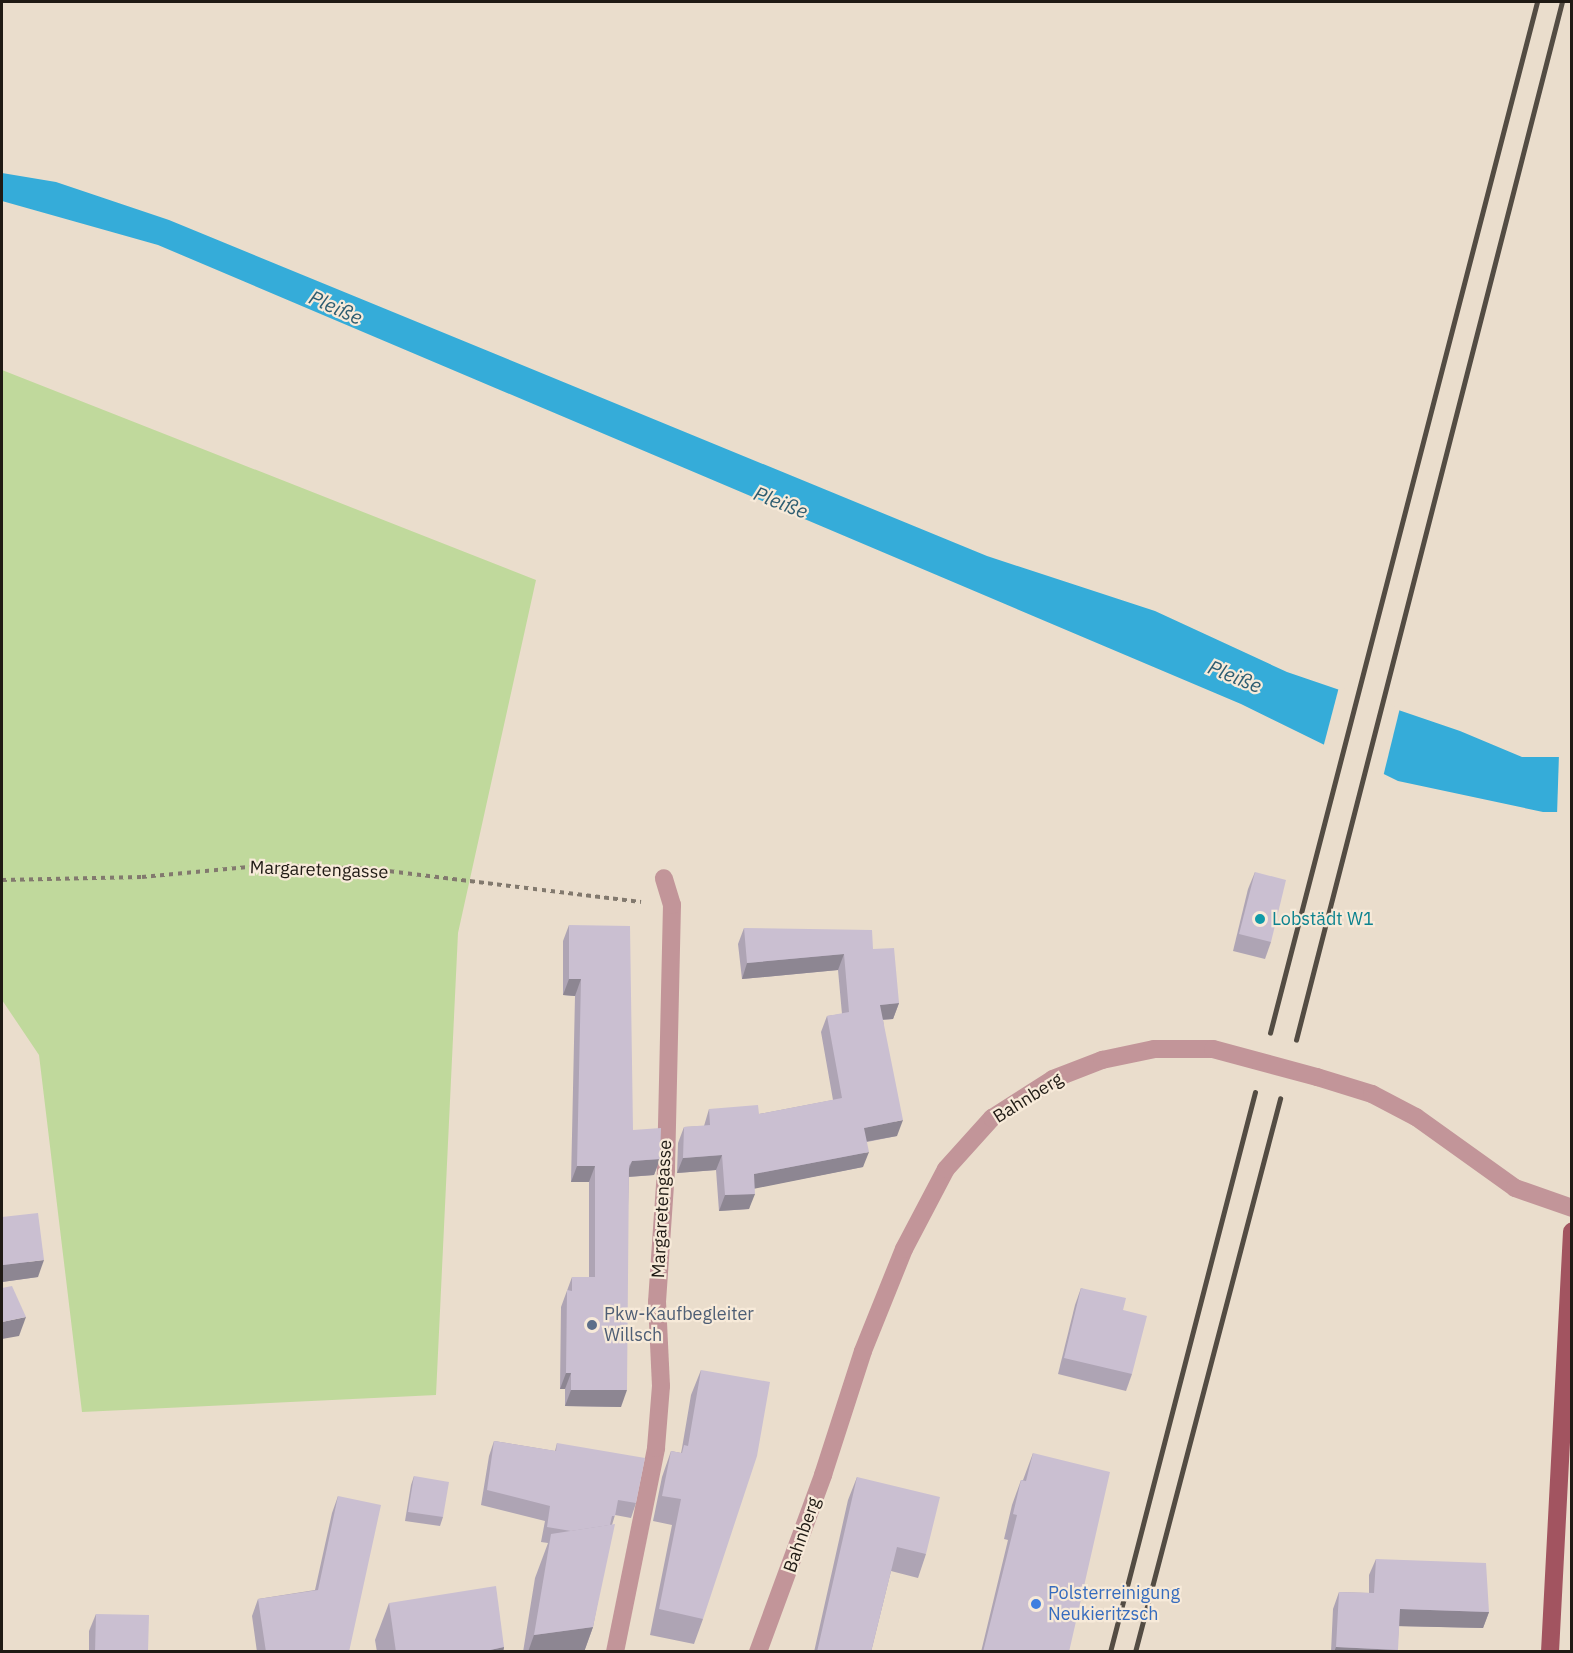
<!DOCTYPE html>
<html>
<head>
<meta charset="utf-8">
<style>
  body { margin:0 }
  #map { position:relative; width:1573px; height:1653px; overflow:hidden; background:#eaddcc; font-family:"IBM Plex Sans",sans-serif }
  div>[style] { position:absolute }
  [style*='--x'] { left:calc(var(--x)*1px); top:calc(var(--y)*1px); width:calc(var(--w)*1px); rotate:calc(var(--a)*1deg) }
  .green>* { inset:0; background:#c0d99c }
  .water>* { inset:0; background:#35acd9 }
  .pier>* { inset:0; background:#eaddcc }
  .path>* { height:4px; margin-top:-2px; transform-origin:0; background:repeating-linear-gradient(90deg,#82796e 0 4.5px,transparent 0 9px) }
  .street>* { height:18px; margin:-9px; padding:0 9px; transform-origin:9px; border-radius:9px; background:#c29599 }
  .primary>* { height:18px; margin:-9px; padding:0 9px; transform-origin:9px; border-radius:9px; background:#a25460 }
  .rail>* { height:4.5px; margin:-2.25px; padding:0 2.25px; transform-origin:2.25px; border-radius:2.25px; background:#534c43 }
  .street-bridge>* { height:18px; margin:-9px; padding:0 9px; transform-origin:9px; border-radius:9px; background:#c29599 }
  .wall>* { inset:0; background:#aea4b4 }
  .shaded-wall>* { inset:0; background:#8d8692 }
  .building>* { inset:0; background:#cabfd1 }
  .dots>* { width:16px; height:16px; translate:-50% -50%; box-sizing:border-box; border:3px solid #f7ead9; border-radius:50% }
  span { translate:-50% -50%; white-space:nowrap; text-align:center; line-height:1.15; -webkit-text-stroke:4.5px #f7ead9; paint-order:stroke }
  .street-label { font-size:18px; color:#1f1a14 }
  .culture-label { font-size:18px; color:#0d838f }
  .left { translate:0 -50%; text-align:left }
  .service-label { font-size:18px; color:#4e5e75 }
  .shop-label { font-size:18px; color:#366cbe }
  .water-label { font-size:20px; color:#2e5d71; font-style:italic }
  .frame { position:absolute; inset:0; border:3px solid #1f1a14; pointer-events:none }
</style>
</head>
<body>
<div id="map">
  <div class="green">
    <i style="clip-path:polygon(2px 370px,536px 580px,458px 933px,436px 1395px,82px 1412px,39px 1055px,2px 1000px)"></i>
  </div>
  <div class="water">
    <i style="clip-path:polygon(2px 173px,56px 182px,169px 220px,987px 556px,1155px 611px,1287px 672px,1460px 731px,1522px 757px,1571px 757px,1571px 812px,1543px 812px,1398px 781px,1241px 704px,158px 245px,2px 201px)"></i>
  </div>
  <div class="pier">
    <i style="clip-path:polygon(1339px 687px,1400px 708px,1383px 777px,1323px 748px)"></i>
    <i style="clip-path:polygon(1559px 754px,1572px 754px,1572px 815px,1557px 815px)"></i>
  </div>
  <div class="path">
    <i style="--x:2;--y:880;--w:140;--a:-1.2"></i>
    <i style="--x:142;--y:877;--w:129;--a:-5.4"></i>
    <i style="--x:270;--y:865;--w:102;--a:2.2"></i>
    <i style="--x:372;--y:869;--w:271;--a:7"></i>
  </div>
  <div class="street">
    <i style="--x:1317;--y:1077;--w:58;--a:17.2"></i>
    <i style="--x:1372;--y:1094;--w:50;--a:27.6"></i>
    <i style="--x:1416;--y:1117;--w:122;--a:35.6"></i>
    <i style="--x:1515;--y:1188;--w:60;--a:19.3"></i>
    <i style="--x:615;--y:1652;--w:208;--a:-78.6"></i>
    <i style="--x:656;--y:1448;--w:62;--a:-85.4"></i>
    <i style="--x:661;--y:1386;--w:84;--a:-92.7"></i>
    <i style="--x:657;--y:1302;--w:133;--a:-86.1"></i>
    <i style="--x:666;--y:1169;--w:264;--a:-88.7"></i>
    <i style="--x:672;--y:905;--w:28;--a:-107"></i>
    <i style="--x:758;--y:1652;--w:189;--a:-69.8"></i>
    <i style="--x:823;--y:1475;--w:130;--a:-72.1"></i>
    <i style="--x:863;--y:1351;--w:110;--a:-68.1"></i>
    <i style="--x:904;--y:1249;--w:90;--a:-62.3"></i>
    <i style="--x:946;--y:1169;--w:69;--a:-48"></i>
    <i style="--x:992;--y:1118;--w:72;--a:-32.6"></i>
    <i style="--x:1053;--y:1079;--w:53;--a:-21.2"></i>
    <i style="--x:1102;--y:1060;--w:53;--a:-11.9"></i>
    <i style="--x:1154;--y:1049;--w:59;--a:0"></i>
  </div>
  <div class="primary">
    <i style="--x:1550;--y:1652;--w:421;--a:-87"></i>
  </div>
  <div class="rail">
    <i style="--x:1270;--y:1033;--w:1065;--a:-75.48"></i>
    <i style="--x:1296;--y:1040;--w:1072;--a:-75.63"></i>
    <i style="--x:1110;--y:1652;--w:578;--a:-75.48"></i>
    <i style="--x:1135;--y:1652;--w:572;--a:-75.31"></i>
  </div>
  <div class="street-bridge">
    <i style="--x:1213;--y:1049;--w:108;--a:15.1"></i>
  </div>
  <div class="wall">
    <i style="clip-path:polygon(1255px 872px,1271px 942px,1265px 959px,1233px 951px,1248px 889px)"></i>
    <i style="clip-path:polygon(569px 925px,633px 1130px,660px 1159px,654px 1175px,629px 1177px,621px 1407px,565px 1406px,565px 1389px,560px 1389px,561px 1307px,572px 1277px,589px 1277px,589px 1182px,571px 1182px,575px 996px,563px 995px,563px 941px)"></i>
    <i style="clip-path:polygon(744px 928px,873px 949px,899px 1003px,893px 1019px,883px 1020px,897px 1136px,867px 1142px,863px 1167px,754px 1188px,749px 1209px,719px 1211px,716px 1170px,677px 1173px,678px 1143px,684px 1127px,704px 1126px,709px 1109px,759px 1114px,833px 1100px,821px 1032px,827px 1016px,842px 1014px,838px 970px,742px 979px,738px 944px)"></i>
    <i style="clip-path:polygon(2px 1217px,38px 1277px,2px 1282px)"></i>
    <i style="clip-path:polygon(1081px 1288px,1123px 1310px,1132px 1374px,1126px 1391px,1058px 1374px,1075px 1305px)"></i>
    <i style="clip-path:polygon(701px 1370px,703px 1619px,694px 1644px,650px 1635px,672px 1525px,653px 1521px,662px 1477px,671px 1451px,681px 1453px,682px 1448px,691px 1395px)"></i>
    <i style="clip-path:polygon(494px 1441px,555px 1451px,557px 1443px,636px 1503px,631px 1518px,615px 1515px,612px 1525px,593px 1627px,584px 1652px,523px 1652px,535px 1578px,548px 1543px,541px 1542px,545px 1521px,481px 1505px,489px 1456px)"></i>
    <i style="clip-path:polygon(1033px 1453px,1069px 1652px,981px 1652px,1008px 1540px,1004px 1539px,1012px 1505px,1021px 1480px,1023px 1480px)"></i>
    <i style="clip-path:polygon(414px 1476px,443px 1517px,440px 1526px,405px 1521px,411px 1485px)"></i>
    <i style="clip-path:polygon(857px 1477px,926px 1554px,918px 1578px,891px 1571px,871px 1652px,814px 1652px,848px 1500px)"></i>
    <i style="clip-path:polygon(338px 1496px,349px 1652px,257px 1652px,252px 1616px,258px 1599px,315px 1590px,332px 1513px)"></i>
    <i style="clip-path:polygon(1376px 1559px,1489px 1612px,1483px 1628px,1399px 1626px,1397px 1652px,1331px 1652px,1333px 1609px,1339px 1592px,1369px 1593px,1369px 1575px)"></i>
    <i style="clip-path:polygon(389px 1603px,504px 1647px,503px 1652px,377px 1652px,375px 1640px)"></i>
    <i style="clip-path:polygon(96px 1614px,148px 1652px,89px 1652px,89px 1631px)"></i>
  </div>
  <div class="shaded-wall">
    <i style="clip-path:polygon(844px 954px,838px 970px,742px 979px,747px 963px)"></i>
    <i style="clip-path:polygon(569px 979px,581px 979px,575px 996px,563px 995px)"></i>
    <i style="clip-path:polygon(899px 1003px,893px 1019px,874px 1020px,880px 1005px)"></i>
    <i style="clip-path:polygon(903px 1120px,897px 1136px,858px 1143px,864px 1128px)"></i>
    <i style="clip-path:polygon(869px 1152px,863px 1167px,748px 1190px,754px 1174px)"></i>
    <i style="clip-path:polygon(722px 1155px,716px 1170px,677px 1173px,683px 1158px)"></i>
    <i style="clip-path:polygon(660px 1159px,654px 1175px,626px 1177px,632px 1161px)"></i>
    <i style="clip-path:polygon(577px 1166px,595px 1166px,589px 1182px,571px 1182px)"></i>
    <i style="clip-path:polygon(755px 1194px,749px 1209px,719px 1211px,725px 1195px)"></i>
    <i style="clip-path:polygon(44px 1260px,38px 1277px,2px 1282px,2px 1271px,3px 1265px)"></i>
    <i style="clip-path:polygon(26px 1317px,19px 1336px,2px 1339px,2px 1322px)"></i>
    <i style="clip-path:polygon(566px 1373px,571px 1373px,565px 1389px,560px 1389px)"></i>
    <i style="clip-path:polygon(571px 1390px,627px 1390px,621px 1407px,565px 1406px)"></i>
    <i style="clip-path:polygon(1400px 1609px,1489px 1612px,1483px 1628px,1394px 1626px)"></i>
    <i style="clip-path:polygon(593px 1627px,584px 1652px,528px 1652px,534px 1635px)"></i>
    <i style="clip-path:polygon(504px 1647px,503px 1652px,481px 1652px)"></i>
    <i style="clip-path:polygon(1336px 1647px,1398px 1650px,1397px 1652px,1334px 1652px)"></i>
  </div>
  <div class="building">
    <i style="clip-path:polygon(1255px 872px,1286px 880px,1271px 942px,1239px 934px)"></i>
    <i style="clip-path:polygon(569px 925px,630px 926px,633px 1130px,661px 1128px,660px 1159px,632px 1161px,629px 1166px,627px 1390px,571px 1390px,571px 1373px,566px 1373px,567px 1290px,572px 1291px,572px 1277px,595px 1277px,595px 1166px,577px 1166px,581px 979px,569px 979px)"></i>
    <i style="clip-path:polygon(744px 928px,872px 930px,873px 949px,894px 948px,899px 1003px,880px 1005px,903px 1120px,864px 1128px,869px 1152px,754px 1174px,755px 1194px,725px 1195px,722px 1155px,683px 1158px,684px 1127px,710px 1125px,709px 1109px,758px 1105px,759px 1114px,842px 1098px,827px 1016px,849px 1012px,844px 954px,747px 963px)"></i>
    <i style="clip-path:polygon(38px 1213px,44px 1260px,3px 1265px,2px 1251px,2px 1217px)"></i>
    <i style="clip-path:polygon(12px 1286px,26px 1317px,2px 1322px,2px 1288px)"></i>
    <i style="clip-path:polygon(1081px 1288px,1126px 1298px,1123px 1310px,1147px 1316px,1132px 1374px,1064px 1358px)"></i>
    <i style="clip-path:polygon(701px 1370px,770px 1382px,757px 1456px,703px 1619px,659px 1609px,681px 1499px,662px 1496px,671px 1451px,682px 1453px,684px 1445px,688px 1446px)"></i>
    <i style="clip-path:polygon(494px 1441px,556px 1451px,557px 1443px,645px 1458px,636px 1503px,618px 1500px,615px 1516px,612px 1516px,610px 1525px,571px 1531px,547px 1527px,550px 1506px,487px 1490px)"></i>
    <i style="clip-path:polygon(1033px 1453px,1110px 1472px,1069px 1652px,983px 1652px,1017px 1515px,1013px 1514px,1021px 1480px,1026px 1481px)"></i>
    <i style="clip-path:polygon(414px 1476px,449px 1482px,443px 1517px,408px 1512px)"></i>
    <i style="clip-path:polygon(857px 1477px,940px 1497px,926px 1554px,897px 1547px,871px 1652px,817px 1652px)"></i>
    <i style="clip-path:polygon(338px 1496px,381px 1505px,349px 1652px,266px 1652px,258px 1599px,318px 1590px)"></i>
    <i style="clip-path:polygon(615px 1524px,593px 1627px,534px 1635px,551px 1534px)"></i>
    <i style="clip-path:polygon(1376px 1559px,1486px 1563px,1489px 1612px,1400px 1609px,1398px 1650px,1336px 1647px,1339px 1592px,1374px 1593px)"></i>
    <i style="clip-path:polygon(496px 1586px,504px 1647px,481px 1652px,396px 1652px,389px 1603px)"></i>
    <i style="clip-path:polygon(96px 1614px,149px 1615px,148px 1652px,95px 1652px)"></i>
  </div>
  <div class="dots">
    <i style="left:1260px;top:919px;background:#0f9aa8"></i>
    <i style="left:592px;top:1325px;background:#5c6f8a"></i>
    <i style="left:1036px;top:1604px;background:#3f7fe0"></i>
  </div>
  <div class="street-label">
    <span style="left:319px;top:870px;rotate:2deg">Margaretengasse</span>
    <span style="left:1028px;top:1098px;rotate:-32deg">Bahnberg</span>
    <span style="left:662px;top:1209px;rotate:-87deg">Margaretengasse</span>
    <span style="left:802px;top:1535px;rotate:-71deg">Bahnberg</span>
  </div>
  <div class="culture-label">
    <span class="left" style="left:1272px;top:919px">Lobstädt W1</span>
  </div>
  <div class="service-label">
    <span class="left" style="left:604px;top:1325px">Pkw-Kaufbegleiter<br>Willsch</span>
  </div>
  <div class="shop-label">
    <span class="left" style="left:1048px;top:1604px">Polsterreinigung<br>Neukieritzsch</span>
  </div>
  <div class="water-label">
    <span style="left:336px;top:307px;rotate:24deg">Pleiße</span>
    <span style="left:781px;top:502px;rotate:21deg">Pleiße</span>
    <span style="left:1235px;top:676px;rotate:22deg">Pleiße</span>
  </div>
  <div class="frame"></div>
</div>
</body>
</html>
